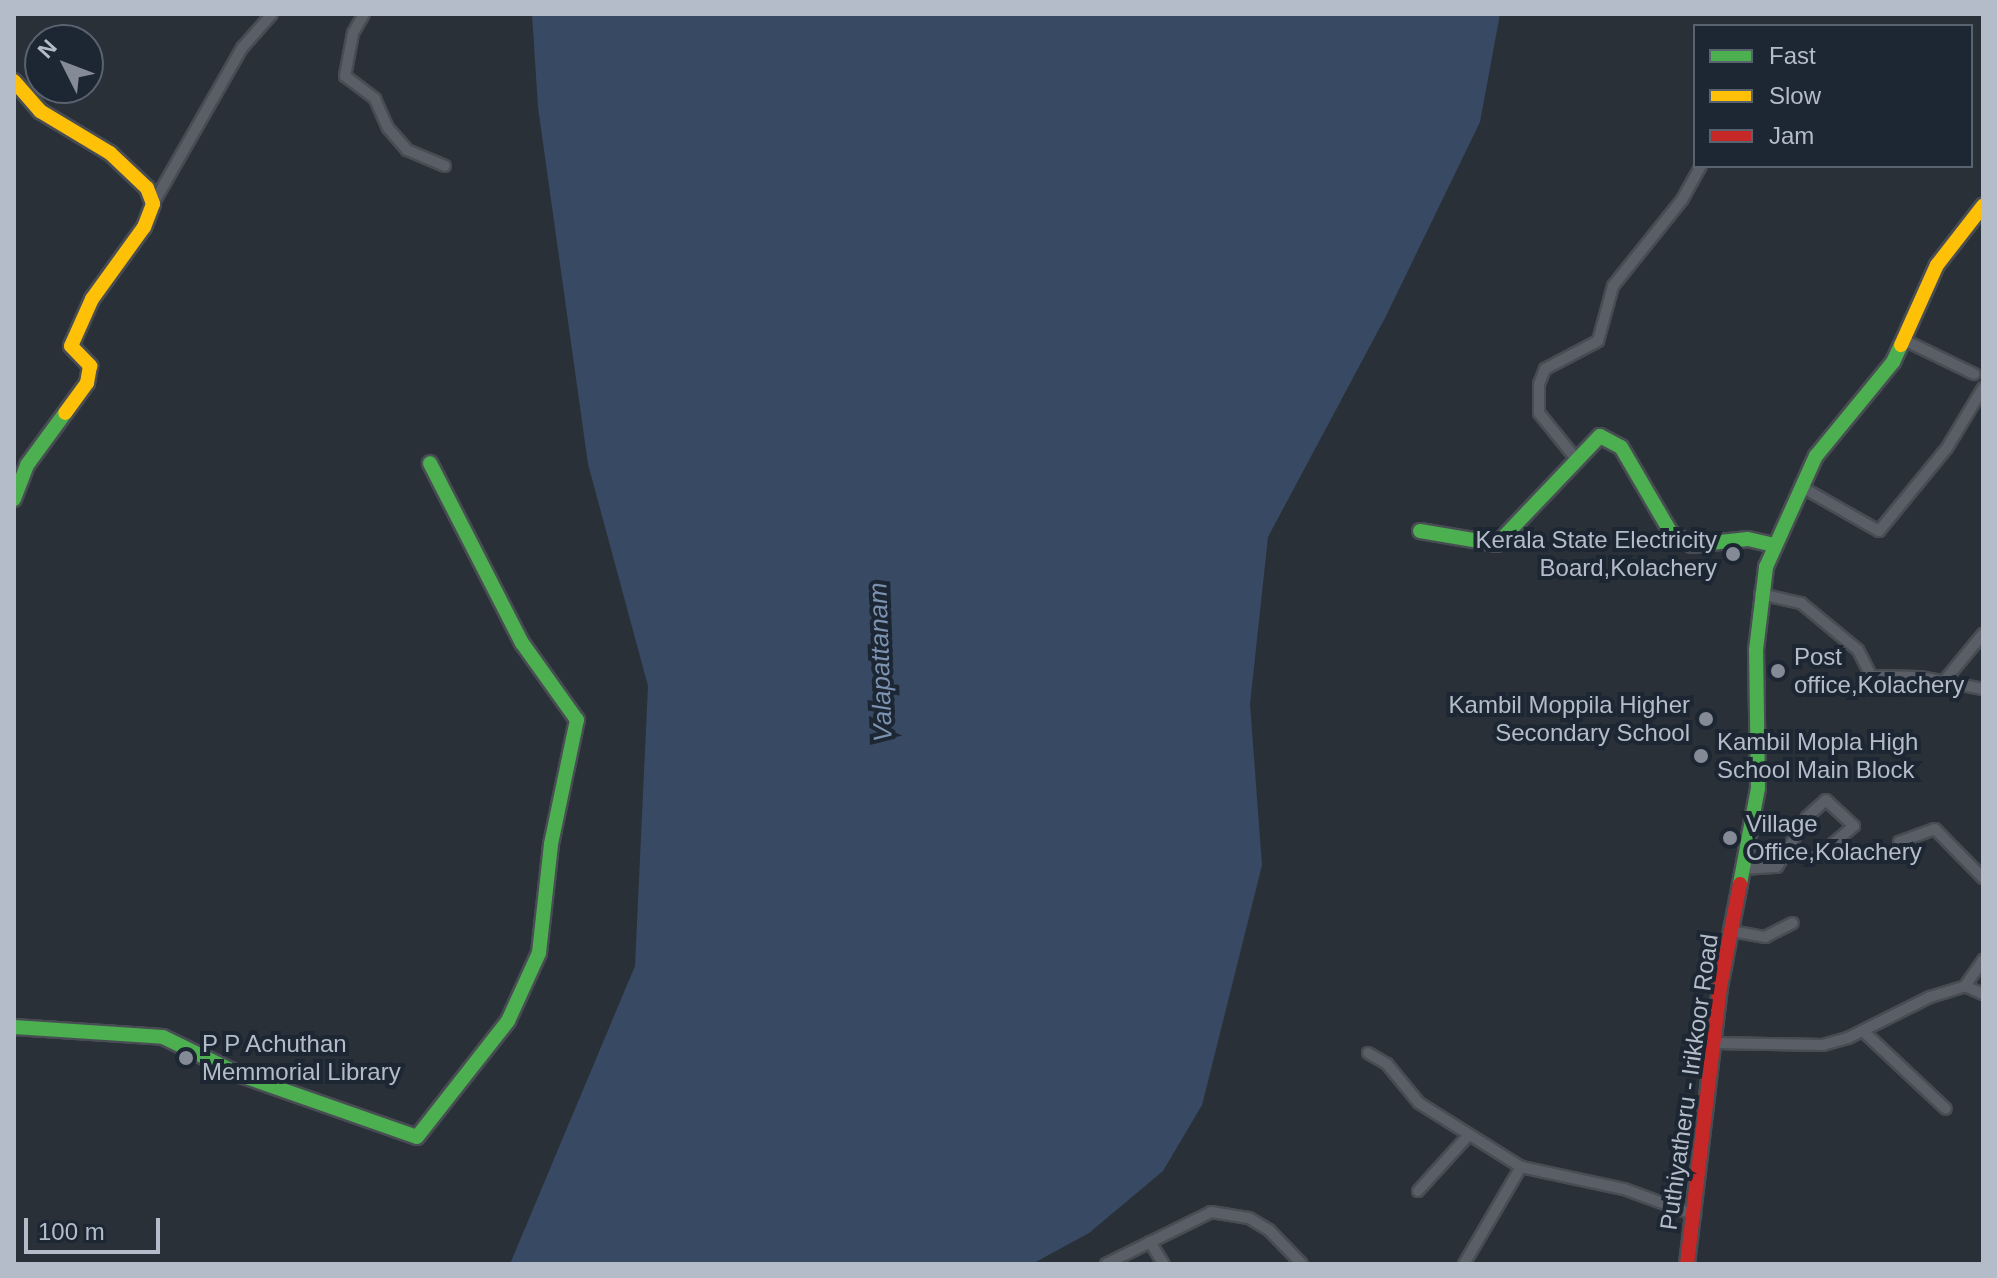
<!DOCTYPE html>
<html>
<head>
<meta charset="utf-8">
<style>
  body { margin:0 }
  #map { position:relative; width:1997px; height:1278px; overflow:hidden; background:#2a3038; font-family:Helvetica,sans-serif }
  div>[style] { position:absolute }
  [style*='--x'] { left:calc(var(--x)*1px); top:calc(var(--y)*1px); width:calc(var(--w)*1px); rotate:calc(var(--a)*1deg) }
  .water>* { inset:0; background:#384963 }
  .roads { filter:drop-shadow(2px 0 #484c53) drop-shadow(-2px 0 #484c53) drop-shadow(0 2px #484c53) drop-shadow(0 -2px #484c53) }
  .street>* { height:10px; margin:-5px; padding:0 5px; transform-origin:5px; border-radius:5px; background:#5a5e66 }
  .fast>* { height:14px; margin:-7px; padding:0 7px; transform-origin:7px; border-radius:7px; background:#4caf50 }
  .slow>* { height:14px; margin:-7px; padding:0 7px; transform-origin:7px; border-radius:7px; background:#ffc107 }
  .jam>* { height:14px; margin:-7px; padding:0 7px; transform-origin:7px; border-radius:7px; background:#c62828 }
  .dots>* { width:22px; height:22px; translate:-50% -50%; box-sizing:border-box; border:4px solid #1d2633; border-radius:50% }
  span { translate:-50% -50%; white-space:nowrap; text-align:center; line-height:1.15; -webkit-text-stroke:8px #1d2633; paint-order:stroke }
  .poi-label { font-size:24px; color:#b4bcc9 }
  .right { translate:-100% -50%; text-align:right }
  .left { translate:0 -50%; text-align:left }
  .street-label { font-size:24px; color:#b4bcc9 }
  .water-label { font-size:26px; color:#7c92b1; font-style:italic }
  .frame { position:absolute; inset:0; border:16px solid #b4bcc9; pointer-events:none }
  .legend { position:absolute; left:1693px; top:24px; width:280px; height:144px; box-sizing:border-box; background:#1d2633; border:2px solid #59626f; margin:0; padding:10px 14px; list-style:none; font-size:24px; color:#b4bcc9 }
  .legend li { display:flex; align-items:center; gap:16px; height:40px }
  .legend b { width:40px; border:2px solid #59626f }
  .north { position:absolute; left:24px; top:24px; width:80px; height:80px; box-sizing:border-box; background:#1d2633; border:2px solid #59626f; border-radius:50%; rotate:312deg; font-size:22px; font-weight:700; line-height:32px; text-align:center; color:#b4bcc9 }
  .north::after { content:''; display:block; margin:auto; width:28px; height:36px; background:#848b96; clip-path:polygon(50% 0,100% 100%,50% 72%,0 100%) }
  .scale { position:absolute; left:24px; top:1218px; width:136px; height:36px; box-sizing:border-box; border:4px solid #b4bcc9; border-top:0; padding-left:10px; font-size:24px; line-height:28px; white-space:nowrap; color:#b4bcc9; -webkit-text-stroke:6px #1d2633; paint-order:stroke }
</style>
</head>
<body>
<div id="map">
  <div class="water">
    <i style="clip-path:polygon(532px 14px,1500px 14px,1480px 122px,1386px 316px,1268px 537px,1250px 704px,1262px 865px,1202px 1105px,1163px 1171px,1089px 1233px,1032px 1264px,510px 1264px,635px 966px,648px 686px,588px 464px,538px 107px)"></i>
  </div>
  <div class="roads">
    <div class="street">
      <i style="--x:364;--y:14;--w:22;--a:120"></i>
      <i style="--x:353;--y:33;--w:44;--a:100.5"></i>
      <i style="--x:345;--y:76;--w:38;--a:37"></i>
      <i style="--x:375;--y:99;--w:32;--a:66"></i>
      <i style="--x:388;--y:128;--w:29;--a:49"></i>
      <i style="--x:407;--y:150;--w:41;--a:22.8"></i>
      <i style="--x:153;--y:204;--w:180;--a:-60.3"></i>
      <i style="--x:242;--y:48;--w:45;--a:-48.6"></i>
      <i style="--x:1904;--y:340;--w:78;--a:25.9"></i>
      <i style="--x:1577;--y:460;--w:60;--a:-129"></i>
      <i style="--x:1539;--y:413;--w:29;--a:-90"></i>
      <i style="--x:1539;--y:384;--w:16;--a:-68"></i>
      <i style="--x:1545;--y:369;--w:60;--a:-27.8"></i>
      <i style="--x:1598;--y:341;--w:57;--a:-74.7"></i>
      <i style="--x:1613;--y:286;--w:110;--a:-51.3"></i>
      <i style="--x:1682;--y:200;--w:39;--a:-61"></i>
      <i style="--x:1800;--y:486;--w:91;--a:29.7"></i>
      <i style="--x:1879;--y:531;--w:107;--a:-50.7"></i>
      <i style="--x:1947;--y:448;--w:70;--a:-59"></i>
      <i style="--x:1760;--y:594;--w:42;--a:12.4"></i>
      <i style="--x:1801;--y:603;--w:74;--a:39.5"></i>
      <i style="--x:1858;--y:650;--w:29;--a:63"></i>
      <i style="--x:1871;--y:676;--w:49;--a:1.2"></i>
      <i style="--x:1920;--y:677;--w:64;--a:10.8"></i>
      <i style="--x:1945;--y:680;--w:60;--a:-50.4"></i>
      <i style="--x:1899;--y:842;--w:38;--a:-20"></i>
      <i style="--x:1935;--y:829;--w:69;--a:45.6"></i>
      <i style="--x:1745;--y:869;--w:32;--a:-4"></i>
      <i style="--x:1777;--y:867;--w:58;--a:-59"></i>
      <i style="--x:1807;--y:817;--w:25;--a:-42"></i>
      <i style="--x:1826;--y:800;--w:38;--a:43"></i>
      <i style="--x:1854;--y:826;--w:48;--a:140"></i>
      <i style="--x:1731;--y:931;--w:35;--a:10"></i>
      <i style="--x:1765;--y:937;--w:31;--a:-27"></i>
      <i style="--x:1965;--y:986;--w:20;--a:24"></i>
      <i style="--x:1864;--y:1032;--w:112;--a:43.2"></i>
      <i style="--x:1714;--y:1043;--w:109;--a:1.1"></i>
      <i style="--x:1823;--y:1045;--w:26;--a:-16"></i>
      <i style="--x:1848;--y:1038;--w:92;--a:-26.6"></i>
      <i style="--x:1930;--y:997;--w:37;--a:-17"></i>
      <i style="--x:1965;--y:986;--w:32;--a:-55"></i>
      <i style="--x:1368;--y:1053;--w:22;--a:30"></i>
      <i style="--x:1387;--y:1064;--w:50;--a:50.6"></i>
      <i style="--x:1419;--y:1103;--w:120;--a:32.1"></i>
      <i style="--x:1521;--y:1167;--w:105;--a:12.1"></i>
      <i style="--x:1624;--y:1189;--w:76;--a:20.1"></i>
      <i style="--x:1418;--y:1191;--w:73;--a:-47.8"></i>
      <i style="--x:1150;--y:1242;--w:26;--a:58"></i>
      <i style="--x:1106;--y:1264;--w:117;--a:-26.3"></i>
      <i style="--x:1211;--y:1212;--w:38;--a:9"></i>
      <i style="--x:1249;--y:1218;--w:23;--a:31"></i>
      <i style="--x:1269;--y:1230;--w:47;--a:45.9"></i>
      <i style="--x:1464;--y:1264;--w:113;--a:-59.6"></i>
    </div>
    <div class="fast">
      <i style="--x:14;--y:499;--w:36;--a:-69"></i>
      <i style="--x:27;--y:465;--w:64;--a:-53.8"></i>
      <i style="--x:1420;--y:531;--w:78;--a:9.6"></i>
      <i style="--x:1497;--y:544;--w:149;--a:-46.4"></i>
      <i style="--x:1600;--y:436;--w:24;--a:28"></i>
      <i style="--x:1621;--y:447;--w:99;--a:59.8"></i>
      <i style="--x:1671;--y:533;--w:24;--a:30"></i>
      <i style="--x:1692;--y:545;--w:56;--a:-6.1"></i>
      <i style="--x:1748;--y:539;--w:26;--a:13"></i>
      <i style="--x:1740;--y:884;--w:98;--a:-79.4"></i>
      <i style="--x:1758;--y:788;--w:138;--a:-90.8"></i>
      <i style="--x:1756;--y:650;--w:84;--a:-83.1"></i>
      <i style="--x:1766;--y:567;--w:122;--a:-65.8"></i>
      <i style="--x:1816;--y:456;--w:122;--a:-50.7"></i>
      <i style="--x:1893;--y:362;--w:19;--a:-65"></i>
      <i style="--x:14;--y:1027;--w:149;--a:3.8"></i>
      <i style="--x:163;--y:1037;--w:89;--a:26"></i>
      <i style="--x:243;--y:1076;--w:184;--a:19.3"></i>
      <i style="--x:417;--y:1137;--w:147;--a:-51.9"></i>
      <i style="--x:508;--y:1021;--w:75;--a:-65.5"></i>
      <i style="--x:539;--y:953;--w:110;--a:-83.7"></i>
      <i style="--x:551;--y:844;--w:127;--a:-78.2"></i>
      <i style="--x:577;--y:720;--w:95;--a:-125.5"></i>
      <i style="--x:522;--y:643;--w:202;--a:-117.1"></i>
    </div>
    <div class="slow">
      <i style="--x:14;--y:81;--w:40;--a:49"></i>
      <i style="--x:40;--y:111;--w:82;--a:31"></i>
      <i style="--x:110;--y:153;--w:51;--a:43.4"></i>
      <i style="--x:147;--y:188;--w:17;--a:69"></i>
      <i style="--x:153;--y:204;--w:25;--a:111"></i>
      <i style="--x:144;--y:227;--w:89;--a:125.8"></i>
      <i style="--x:92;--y:299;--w:51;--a:114.1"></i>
      <i style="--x:71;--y:346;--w:28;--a:46"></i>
      <i style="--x:90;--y:366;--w:17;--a:100"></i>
      <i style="--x:87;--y:383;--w:37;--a:126"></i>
      <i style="--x:1901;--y:345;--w:88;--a:-65.8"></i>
      <i style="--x:1937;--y:265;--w:75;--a:-52.1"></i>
    </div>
    <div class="jam">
      <i style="--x:1687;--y:1264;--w:279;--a:-83.2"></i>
      <i style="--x:1720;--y:987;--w:105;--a:-79"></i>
    </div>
  </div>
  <div class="dots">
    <i style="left:1733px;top:554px;background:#848b96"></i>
    <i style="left:1778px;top:671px;background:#848b96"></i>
    <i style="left:1706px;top:719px;background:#848b96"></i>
    <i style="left:1701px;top:756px;background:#848b96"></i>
    <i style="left:1730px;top:838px;background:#848b96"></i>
    <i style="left:186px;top:1058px;background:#848b96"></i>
  </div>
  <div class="poi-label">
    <span class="right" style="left:1717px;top:554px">Kerala State Electricity<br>Board,Kolachery</span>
    <span class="left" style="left:1794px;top:671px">Post<br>office,Kolachery</span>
    <span class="right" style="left:1690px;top:719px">Kambil Moppila Higher<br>Secondary School</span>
    <span class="left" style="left:1717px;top:756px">Kambil Mopla High<br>School Main Block</span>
    <span class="left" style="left:1746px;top:838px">Village<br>Office,Kolachery</span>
    <span class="left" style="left:202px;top:1058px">P P Achuthan<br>Memmorial Library</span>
  </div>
  <div class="street-label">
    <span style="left:1689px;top:1082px;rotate:-82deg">Puthiyatheru - Irikkoor Road</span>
  </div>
  <div class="water-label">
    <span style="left:881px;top:662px;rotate:-92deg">Valapattanam</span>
  </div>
  <div class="frame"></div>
  <ul class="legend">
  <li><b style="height:10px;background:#4caf50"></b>Fast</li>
  <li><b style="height:10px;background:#ffc107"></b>Slow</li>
  <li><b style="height:10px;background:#c62828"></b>Jam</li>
  </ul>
  <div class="north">N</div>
  <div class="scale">100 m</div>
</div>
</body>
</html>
